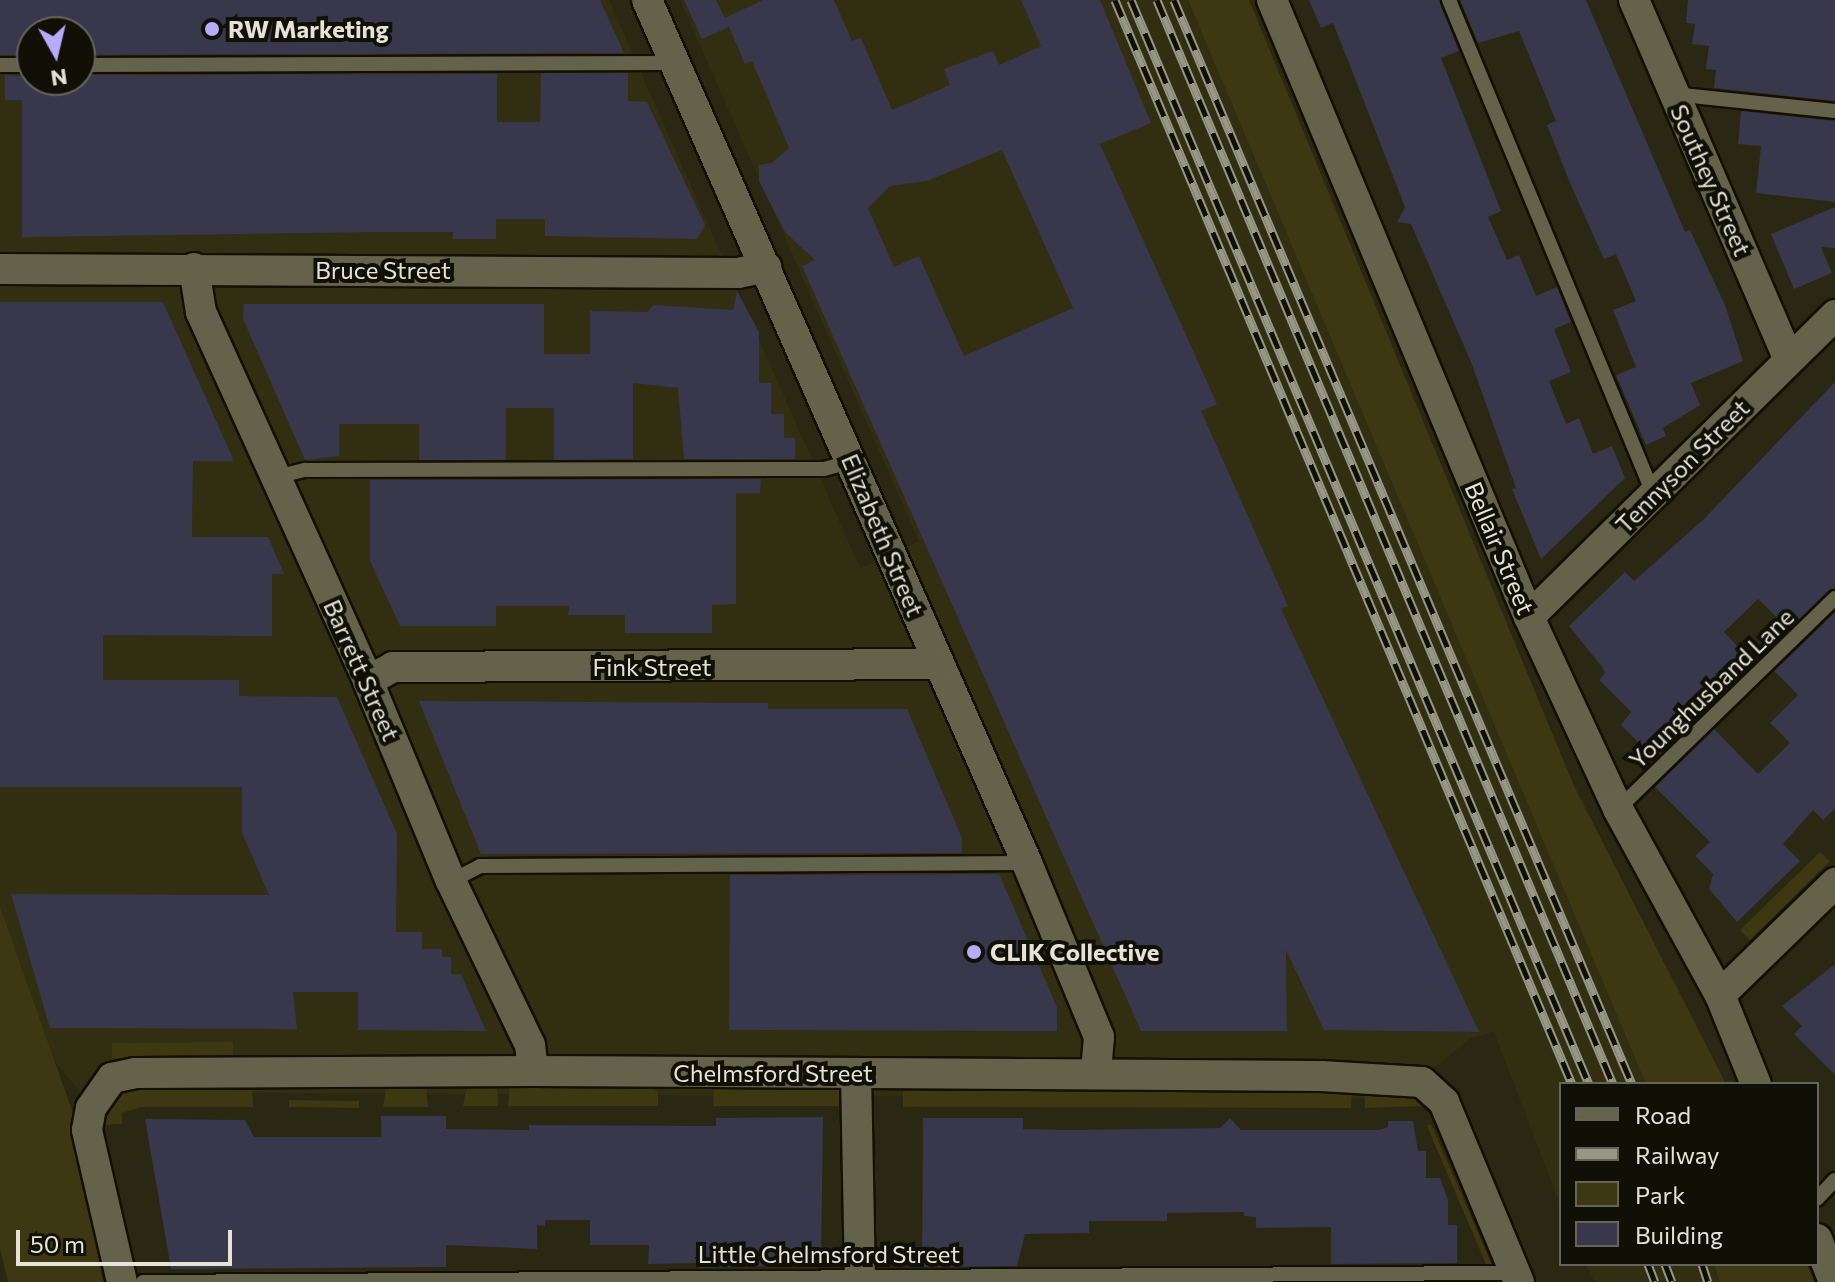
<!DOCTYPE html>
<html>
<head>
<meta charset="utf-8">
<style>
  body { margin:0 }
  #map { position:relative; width:1835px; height:1282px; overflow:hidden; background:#2a2712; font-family:Commissioner,sans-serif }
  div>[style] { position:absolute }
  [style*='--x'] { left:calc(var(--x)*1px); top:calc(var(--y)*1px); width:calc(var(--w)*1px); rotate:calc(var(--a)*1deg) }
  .built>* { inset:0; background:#322e11 }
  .green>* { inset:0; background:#3d3812 }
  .building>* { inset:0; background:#39374b }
  .roads { filter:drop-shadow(2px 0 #131000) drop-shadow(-2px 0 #131000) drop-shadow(0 2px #131000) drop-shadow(0 -2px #131000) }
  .service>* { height:14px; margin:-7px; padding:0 7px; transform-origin:7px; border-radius:7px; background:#65624b }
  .minor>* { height:30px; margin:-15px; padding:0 15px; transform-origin:15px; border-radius:15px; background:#65624b }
  .rail>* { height:9px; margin-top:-4.5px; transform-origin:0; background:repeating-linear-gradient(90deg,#111007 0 18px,#989685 0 36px); box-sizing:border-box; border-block:2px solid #989685 }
  .dots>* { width:22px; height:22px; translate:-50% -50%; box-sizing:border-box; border:4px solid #111007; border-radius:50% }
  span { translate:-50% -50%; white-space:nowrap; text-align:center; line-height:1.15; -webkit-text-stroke:8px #111007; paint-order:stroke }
  .poi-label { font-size:24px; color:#e5e3d6; font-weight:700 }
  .left { translate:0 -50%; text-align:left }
  .street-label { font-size:24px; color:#e5e3d6 }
  .legend { position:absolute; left:1559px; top:1082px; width:260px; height:184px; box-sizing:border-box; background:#111007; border:2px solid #66645a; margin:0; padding:10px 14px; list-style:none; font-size:24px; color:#e5e3d6 }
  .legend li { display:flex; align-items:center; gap:16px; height:40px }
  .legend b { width:40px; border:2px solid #66645a }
  .north { position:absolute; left:16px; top:16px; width:80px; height:80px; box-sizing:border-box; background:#111007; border:2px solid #66645a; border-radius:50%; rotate:172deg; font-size:22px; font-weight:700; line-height:32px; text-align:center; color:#e5e3d6 }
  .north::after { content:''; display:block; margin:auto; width:28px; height:36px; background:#b6acf8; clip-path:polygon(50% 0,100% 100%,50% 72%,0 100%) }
  .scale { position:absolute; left:16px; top:1230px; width:216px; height:36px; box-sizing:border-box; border:4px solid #e5e3d6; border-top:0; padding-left:10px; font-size:24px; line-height:28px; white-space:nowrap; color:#e5e3d6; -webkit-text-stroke:6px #111007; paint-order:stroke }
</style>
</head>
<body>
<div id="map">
  <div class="built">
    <i style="clip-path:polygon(evenodd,0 0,609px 0,860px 568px,919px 541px,680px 0,1188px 0,1646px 1084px,1561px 1084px,1561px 1207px,1494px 1032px,1471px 1038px,1396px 1099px,80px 1092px,56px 1063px,0 926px,0 0,32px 32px,80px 32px,80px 80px,32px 80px,32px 32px)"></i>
    <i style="clip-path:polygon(1585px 1264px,1714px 1264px,1720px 1282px,1595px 1282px)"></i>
  </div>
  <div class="green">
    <i style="clip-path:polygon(1188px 0,1249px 0,1574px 786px,1726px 1084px,1646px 1084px)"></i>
    <i style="clip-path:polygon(1820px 852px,1830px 861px,1750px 940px,1740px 930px)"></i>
    <i style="clip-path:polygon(0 907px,74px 1116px,103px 1282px,8px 1282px,0 1249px)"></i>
    <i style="clip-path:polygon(233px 1042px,233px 1058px,112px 1058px,112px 1043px)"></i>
    <i style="clip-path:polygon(646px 1080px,658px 1093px,658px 1106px,508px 1106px,510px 1081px)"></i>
    <i style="clip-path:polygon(252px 1081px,253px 1107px,141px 1107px,122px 1113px,122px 1124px,102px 1125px,104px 1110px,120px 1087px)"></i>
    <i style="clip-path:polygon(497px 1081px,498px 1106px,463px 1106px,467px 1084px)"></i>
    <i style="clip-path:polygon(387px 1082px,426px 1083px,428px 1107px,383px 1107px)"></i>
    <i style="clip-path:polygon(1365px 1083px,1416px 1086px,1424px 1106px,1365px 1108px)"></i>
    <i style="clip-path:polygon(841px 1086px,841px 1106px,713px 1106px,714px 1087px)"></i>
    <i style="clip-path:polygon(903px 1087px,1352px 1088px,1351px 1108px,903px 1107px)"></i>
    <i style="clip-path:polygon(289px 1100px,359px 1101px,359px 1108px,289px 1107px)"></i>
    <i style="clip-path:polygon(1431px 1124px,1493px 1267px,1488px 1269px,1427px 1126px)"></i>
    <i style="clip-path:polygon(1714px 1264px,1807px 1264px,1814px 1282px,1720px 1282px)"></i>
  </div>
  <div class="building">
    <i style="clip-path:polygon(0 0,600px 0,624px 53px,80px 55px,80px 32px,32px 32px,32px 55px,0 55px)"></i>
    <i style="clip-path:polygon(evenodd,684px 0,716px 0,725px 18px,763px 0,834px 0,852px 41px,861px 38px,892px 110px,950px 85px,944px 69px,993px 51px,999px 65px,1041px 46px,1021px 0,1100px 0,1151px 123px,1100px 144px,1217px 404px,1201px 411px,1288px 606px,1281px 609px,1479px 1032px,1324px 1030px,1286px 950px,1287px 1031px,1141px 1031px,802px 266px,815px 260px,785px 232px,759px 181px,759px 165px,772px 163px,789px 148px,752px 61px,745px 64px,729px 27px,702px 39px,684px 0,1002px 150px,1073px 308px,964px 356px,919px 256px,894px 267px,868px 208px,890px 186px,927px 181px,1002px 150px)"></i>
    <i style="clip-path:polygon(1309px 0,1439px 0,1459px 51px,1441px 58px,1501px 211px,1488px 217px,1507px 260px,1519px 255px,1536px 296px,1557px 287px,1571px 322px,1554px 329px,1571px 372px,1549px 381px,1566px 424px,1579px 418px,1593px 454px,1612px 446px,1625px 478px,1541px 559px,1512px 489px,1516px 488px,1471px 362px,1411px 224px,1397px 222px,1405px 207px,1349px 63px,1333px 23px,1321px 28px)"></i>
    <i style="clip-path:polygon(1460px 0,1586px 0,1685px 232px,1690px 230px,1725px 305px,1743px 361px,1691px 383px,1700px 405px,1663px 428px,1666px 436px,1646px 445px,1616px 375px,1636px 367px,1613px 310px,1636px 301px,1616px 254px,1604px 259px,1570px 183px,1547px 125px,1556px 121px,1519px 31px,1478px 43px)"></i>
    <i style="clip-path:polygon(1688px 0,1835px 0,1835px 101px,1714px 88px,1716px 70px,1706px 69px,1709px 46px,1692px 44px,1695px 24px,1686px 23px)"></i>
    <i style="clip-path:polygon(541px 73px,628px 73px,628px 101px,647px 102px,705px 225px,697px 239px,545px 236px,545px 219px,496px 219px,496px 239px,453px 239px,453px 232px,377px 232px,22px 237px,22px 100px,5px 100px,5px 75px,80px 80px,80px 75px,497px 74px,497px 122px,540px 122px)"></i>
    <i style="clip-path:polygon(1741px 111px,1835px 121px,1835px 202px,1756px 193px,1761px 146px,1738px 144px)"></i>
    <i style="clip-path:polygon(1835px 207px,1835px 248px,1821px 247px,1832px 273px,1794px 289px,1771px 234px)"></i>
    <i style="clip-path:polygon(737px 291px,759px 332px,759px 383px,771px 383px,771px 414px,784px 414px,784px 438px,795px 438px,795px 459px,684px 459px,678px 388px,633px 383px,633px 459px,554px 460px,554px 408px,506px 408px,506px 460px,419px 460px,419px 424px,339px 424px,339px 456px,305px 460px,243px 319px,244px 304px,544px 304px,544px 354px,590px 354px,590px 311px,647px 312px,654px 305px,733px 310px)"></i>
    <i style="clip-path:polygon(0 302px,163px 302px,234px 461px,193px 461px,192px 537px,268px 537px,284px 574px,272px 574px,272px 636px,103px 635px,103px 680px,239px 680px,239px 696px,337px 697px,397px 834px,396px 932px,422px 932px,422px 949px,442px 949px,442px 957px,451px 957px,451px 974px,461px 974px,486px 1031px,358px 1030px,358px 992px,293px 992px,297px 1029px,50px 1028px,11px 894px,269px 895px,242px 833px,242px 787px,0 787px)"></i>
    <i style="clip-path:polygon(1835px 382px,1835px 588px,1789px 629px,1758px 599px,1724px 632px,1748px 657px,1694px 709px,1700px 715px,1655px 759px,1621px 725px,1631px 712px,1599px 680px,1605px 673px,1602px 667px,1569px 626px,1625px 572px,1634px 581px,1704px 519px)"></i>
    <i style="clip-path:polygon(761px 479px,760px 493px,736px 493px,736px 604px,712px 605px,712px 633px,625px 633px,625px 615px,568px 615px,569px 606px,496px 606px,496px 626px,400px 626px,370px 561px,370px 480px)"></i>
    <i style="clip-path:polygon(1835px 612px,1835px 808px,1823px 820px,1813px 810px,1783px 844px,1800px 861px,1737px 922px,1709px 889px,1713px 874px,1695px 856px,1710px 842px,1655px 787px,1714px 729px,1758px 774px,1790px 743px,1770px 723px,1798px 695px,1774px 671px)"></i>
    <i style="clip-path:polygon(419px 701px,768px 703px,768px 709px,907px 709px,962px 838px,962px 853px,481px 854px)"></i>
    <i style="clip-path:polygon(999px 874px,1057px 1007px,1057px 1031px,729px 1030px,730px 875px)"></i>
    <i style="clip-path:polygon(1835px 964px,1835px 1075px,1794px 1034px,1802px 1026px,1782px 1006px)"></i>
    <i style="clip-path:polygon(381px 1116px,446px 1116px,446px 1129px,529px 1130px,529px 1125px,716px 1126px,716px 1118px,823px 1117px,821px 1264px,699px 1268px,699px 1263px,648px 1264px,649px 1245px,590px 1245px,590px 1220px,545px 1220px,545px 1226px,537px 1225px,537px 1249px,446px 1245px,446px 1267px,171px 1269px,145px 1119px,245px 1120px,254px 1137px,381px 1137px)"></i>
    <i style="clip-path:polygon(923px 1118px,1023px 1118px,1023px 1129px,1067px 1130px,1220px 1128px,1230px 1118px,1241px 1130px,1379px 1130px,1388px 1127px,1388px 1121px,1413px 1121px,1418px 1151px,1426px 1151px,1426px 1178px,1440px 1178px,1448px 1200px,1448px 1225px,1457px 1225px,1457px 1263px,1331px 1264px,1331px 1227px,1256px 1228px,1256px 1217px,1244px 1216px,1244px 1212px,1167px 1213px,1167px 1221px,1089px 1221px,1089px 1233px,1025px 1234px,1017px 1266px,922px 1267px)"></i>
  </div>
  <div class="roads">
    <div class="service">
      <i style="--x:1449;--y:0;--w:534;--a:67.52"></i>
      <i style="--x:0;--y:65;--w:32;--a:0"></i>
      <i style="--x:80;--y:65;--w:595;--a:-0.19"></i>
      <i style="--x:1673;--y:94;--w:163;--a:6"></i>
      <i style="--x:276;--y:477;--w:30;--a:-14"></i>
      <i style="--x:305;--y:470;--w:519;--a:-0.11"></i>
      <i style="--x:824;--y:469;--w:28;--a:-15"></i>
      <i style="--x:1618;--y:809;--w:303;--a:-44.2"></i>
      <i style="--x:451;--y:881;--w:33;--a:-27"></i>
      <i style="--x:480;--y:866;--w:547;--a:-0.31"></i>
      <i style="--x:1817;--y:1199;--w:26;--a:-47"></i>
      <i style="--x:143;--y:1282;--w:1373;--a:-0.38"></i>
    </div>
    <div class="minor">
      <i style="--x:647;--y:0;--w:943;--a:66.23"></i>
      <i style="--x:1027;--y:863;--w:188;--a:67.5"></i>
      <i style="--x:1099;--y:1037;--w:37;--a:95"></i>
      <i style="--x:1272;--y:0;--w:668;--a:67.39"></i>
      <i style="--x:1529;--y:617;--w:212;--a:65.1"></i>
      <i style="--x:1618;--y:809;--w:212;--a:61.3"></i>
      <i style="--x:1720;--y:995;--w:96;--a:68"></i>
      <i style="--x:1634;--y:0;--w:392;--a:66.7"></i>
      <i style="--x:194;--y:268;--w:45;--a:81"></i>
      <i style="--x:201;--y:312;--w:405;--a:65.6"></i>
      <i style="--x:368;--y:681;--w:217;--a:67.5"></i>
      <i style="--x:451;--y:881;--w:182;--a:64.3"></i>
      <i style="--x:530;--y:1045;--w:26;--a:83"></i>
      <i style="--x:0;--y:269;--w:738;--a:0.31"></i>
      <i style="--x:738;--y:273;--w:29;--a:-12"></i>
      <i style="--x:1529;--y:617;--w:430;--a:-44.6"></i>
      <i style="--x:368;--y:681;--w:29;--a:-29"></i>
      <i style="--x:393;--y:667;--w:546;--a:-0.31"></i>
      <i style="--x:1720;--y:995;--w:161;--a:-44.2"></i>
      <i style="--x:856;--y:1073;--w:209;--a:88.9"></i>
      <i style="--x:1817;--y:1239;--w:46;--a:68.4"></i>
      <i style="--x:122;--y:1282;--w:156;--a:-103"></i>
      <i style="--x:87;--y:1130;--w:22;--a:-80"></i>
      <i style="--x:91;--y:1108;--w:37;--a:-55"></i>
      <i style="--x:112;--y:1078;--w:24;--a:-12"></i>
      <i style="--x:135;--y:1073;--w:398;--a:-0.3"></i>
      <i style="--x:533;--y:1071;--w:788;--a:0.36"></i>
      <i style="--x:1321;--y:1076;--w:101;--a:3.4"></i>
      <i style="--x:1422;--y:1082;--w:30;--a:42"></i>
      <i style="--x:1444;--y:1102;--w:195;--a:67.4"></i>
    </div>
  </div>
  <div class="rail">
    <i style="--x:1115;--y:0;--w:1176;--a:67.14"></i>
    <i style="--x:1131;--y:0;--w:1177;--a:67.1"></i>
    <i style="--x:1157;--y:0;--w:1176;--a:67.19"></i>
    <i style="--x:1174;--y:0;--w:1177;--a:67.1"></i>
    <i style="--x:1648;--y:1264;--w:19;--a:69"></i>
    <i style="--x:1665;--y:1264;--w:19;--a:69"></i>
    <i style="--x:1702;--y:1264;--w:19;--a:72"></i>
  </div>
  <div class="dots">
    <i style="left:212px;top:29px;background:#b6acf8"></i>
    <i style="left:974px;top:952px;background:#b6acf8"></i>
  </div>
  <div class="poi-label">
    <span class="left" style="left:228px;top:29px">RW Marketing</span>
    <span class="left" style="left:990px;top:952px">CLIK Collective</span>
  </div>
  <div class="street-label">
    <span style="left:1711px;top:180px;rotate:66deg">Southey Street</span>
    <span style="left:383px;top:270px">Bruce Street</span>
    <span style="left:1682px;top:466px;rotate:-45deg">Tennyson Street</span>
    <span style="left:883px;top:535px;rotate:67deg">Elizabeth Street</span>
    <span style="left:1500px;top:548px;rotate:67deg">Bellair Street</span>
    <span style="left:652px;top:667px">Fink Street</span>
    <span style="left:362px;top:670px;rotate:66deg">Barrett Street</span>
    <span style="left:1711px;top:688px;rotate:-44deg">Younghusband Lane</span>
    <span style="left:773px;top:1073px">Chelmsford Street</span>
    <span style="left:829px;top:1254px">Little Chelmsford Street</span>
  </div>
  <ul class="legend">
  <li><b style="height:10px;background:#65624b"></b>Road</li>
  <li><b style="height:10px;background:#989685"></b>Railway</li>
  <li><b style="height:22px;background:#3d3812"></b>Park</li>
  <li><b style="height:22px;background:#39374b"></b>Building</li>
  </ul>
  <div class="north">N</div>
  <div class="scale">50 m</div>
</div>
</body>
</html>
